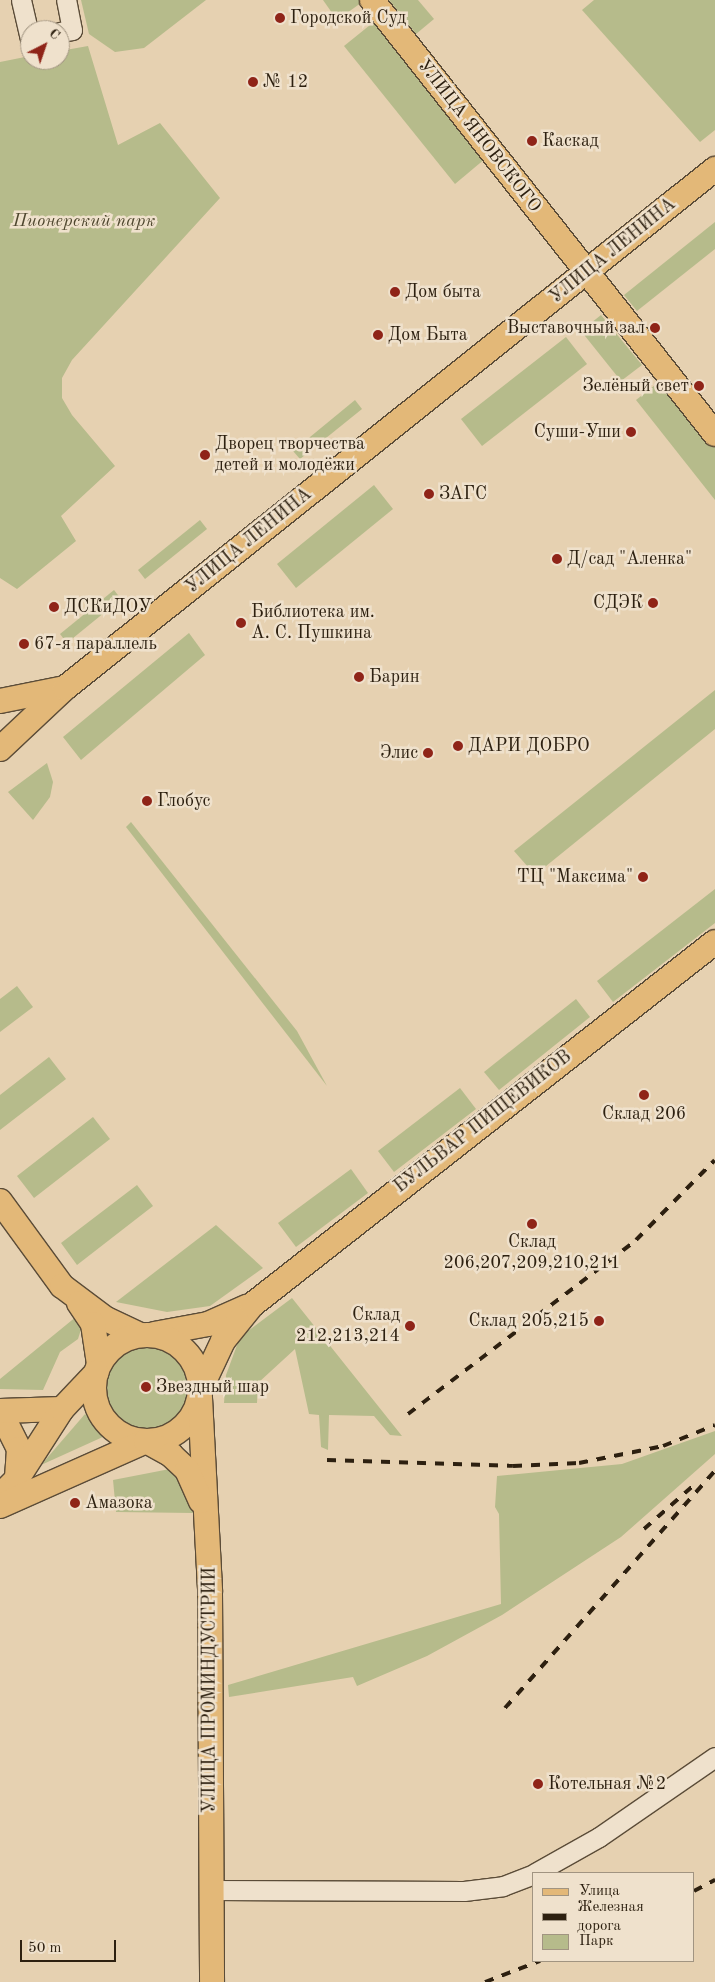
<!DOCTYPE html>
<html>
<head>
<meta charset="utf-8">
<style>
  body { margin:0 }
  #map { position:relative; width:715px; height:1982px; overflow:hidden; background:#e6d1b1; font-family:"Old Standard TT",serif }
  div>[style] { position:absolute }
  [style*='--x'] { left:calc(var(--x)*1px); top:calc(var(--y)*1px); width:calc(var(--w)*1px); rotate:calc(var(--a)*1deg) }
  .green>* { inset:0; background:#b6bb8b }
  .round { border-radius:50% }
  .roads { filter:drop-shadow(1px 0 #5b4c38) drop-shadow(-1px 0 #5b4c38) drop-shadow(0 1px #5b4c38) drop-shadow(0 -1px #5b4c38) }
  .minor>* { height:19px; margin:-9.5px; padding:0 9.5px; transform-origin:9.5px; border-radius:9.5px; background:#efe1cc }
  .major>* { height:24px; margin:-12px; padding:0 12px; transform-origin:12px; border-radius:12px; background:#e3b878 }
  .major>.ring { margin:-12px; padding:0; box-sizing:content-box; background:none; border:24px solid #e3b878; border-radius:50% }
  .rail>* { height:4px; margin-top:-2px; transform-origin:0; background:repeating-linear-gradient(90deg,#2d2010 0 9px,transparent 0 18px) }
  .dots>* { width:14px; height:14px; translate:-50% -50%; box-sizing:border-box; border:2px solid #efe1cc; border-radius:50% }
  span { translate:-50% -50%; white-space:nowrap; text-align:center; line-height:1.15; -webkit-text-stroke:5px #efe1cc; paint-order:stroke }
  .poi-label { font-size:18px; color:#2d2010 }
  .left { translate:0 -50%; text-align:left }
  .right { translate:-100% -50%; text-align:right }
  .street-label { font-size:18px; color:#2d2010 }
  .park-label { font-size:18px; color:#4f472f; font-style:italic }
  .legend { position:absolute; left:532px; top:1872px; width:162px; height:90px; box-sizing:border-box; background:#efe1cc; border:1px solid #a19481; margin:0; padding:6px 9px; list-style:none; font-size:15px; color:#2d2010 }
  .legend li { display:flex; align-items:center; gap:10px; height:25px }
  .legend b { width:25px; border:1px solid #a19481 }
  .north { position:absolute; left:20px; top:20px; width:50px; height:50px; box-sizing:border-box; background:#efe1cc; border:1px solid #a19481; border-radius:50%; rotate:41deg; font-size:14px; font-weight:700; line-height:20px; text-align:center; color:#2d2010 }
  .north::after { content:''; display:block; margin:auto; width:18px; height:22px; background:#8f2418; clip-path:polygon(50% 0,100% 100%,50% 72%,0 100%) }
  .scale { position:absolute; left:20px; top:1940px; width:96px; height:22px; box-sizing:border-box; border:2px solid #2d2010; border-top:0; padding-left:6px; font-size:15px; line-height:18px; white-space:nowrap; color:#2d2010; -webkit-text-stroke:4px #efe1cc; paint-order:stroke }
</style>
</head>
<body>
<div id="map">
  <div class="green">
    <i style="clip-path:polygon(81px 0,206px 0,144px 48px,115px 52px,89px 34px)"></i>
    <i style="clip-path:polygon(323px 0,359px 0,361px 3px,337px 20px)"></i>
    <i style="clip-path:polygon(389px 0,418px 0,434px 19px,416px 34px)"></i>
    <i style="clip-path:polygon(594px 0,715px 0,715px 130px,700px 142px,582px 10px)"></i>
    <i style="clip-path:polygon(375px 21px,486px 158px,455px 184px,344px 46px)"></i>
    <i style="clip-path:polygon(88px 46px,118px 145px,160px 123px,220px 198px,72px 360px,62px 378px,62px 398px,72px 415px,115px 466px,61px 516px,76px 541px,17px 589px,0 578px,0 62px,30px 56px,30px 60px,60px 60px,60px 51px)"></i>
    <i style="clip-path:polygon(715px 222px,715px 249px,637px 311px,624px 295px)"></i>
    <i style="clip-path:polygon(601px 315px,642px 365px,621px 381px,581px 331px)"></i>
    <i style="clip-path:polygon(566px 337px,587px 364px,482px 446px,461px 419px)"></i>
    <i style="clip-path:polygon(664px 378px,715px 446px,715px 500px,636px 400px)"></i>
    <i style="clip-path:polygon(355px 400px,362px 409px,300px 459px,293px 451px)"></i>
    <i style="clip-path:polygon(374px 485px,393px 509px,296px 588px,277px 564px)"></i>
    <i style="clip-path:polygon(200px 520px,207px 529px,145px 579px,138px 570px)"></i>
    <i style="clip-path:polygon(114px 590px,121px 599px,67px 643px,60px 634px)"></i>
    <i style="clip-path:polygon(189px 633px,205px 655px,81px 760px,63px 737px)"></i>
    <i style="clip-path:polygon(715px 690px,715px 729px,535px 875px,514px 851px)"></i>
    <i style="clip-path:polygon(47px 763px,53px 782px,50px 797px,33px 820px,8px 792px)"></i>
    <i style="clip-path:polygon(131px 822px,297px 1031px,327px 1086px,126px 827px)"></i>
    <i style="clip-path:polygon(715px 889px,715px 923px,613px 1002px,597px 981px)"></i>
    <i style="clip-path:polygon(17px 986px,33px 1007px,0 1032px,0 999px)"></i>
    <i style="clip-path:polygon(576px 999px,590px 1017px,499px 1090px,484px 1072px)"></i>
    <i style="clip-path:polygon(49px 1057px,66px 1079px,0 1130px,0 1095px)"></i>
    <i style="clip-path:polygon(460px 1088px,476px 1109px,394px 1172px,378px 1151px)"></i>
    <i style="clip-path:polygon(93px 1117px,110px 1139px,34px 1198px,17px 1176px)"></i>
    <i style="clip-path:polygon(351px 1169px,368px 1193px,296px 1247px,278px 1223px)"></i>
    <i style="clip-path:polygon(137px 1185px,153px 1206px,77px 1265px,61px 1243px)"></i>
    <i style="clip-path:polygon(216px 1225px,263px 1268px,210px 1306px,167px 1312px,116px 1302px)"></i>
    <i style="clip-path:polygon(292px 1298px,402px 1436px,390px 1435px,374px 1416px,329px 1415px,328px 1450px,321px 1447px,319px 1415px,309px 1414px,295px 1349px,258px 1383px,257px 1403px,224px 1403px,226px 1375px,240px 1337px)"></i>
    <i style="clip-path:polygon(77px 1316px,83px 1323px,78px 1339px,60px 1352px,43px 1390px,0 1389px,0 1379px)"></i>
    <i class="round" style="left:103px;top:1343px;width:88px;height:88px"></i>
    <i style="clip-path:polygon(85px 1414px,105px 1436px,41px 1465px)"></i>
    <i style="clip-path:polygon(715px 1431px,715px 1454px,621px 1537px,502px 1615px,427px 1656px,357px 1686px,353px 1677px,229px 1697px,228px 1685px,501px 1604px,499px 1514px,495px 1507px,497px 1476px,622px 1464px)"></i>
    <i style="clip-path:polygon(175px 1468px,192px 1483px,193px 1513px,116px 1512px,113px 1480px)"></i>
  </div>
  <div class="roads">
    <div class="minor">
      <i style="--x:21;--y:0;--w:39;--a:77"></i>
      <i style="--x:60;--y:32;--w:12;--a:-9"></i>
      <i style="--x:72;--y:30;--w:31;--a:-101"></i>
      <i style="--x:535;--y:1873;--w:73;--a:-29.4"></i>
      <i style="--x:599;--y:1837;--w:141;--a:-34.6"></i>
      <i style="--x:212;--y:1890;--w:252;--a:0.2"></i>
      <i style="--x:464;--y:1891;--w:39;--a:-7"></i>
      <i style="--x:503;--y:1886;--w:33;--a:-21"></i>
    </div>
    <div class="major">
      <i style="--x:372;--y:0;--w:553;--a:51.68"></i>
      <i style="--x:0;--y:701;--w:66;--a:-11.3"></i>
      <i style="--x:0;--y:749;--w:89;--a:-43.2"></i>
      <i style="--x:65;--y:688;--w:832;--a:-38.61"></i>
      <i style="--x:0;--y:1201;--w:105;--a:53.9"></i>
      <i style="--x:62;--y:1286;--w:55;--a:36.9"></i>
      <i style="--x:106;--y:1319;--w:38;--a:25"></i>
      <i style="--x:79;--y:1303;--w:25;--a:56"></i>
      <i style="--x:93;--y:1324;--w:40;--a:81.5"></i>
      <i style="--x:154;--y:1334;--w:55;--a:-10.5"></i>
      <i style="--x:208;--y:1324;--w:42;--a:-24.1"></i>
      <i class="ring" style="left:94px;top:1335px;width:82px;height:82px"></i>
      <i style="--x:201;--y:1388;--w:52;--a:-64.9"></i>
      <i style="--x:223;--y:1341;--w:46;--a:-51.1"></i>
      <i style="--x:252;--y:1305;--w:588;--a:-38.1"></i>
      <i style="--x:200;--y:1398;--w:194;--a:87"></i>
      <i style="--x:210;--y:1592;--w:390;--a:89.7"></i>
      <i style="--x:0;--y:1411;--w:42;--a:63.4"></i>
      <i style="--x:19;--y:1449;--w:30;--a:94"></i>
      <i style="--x:0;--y:1411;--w:62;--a:-1.8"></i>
      <i style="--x:0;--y:1496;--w:24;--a:-45"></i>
      <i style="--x:17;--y:1479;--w:83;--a:-57.3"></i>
      <i style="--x:62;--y:1409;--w:50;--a:-46.6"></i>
      <i style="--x:0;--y:1506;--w:160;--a:-24"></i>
      <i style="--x:146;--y:1441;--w:29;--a:29"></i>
      <i style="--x:171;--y:1455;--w:22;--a:43"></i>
      <i style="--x:187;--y:1470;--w:34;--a:66"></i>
    </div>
  </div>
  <div class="rail">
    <i style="--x:408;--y:1414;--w:287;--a:-37.3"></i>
    <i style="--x:636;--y:1240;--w:112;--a:-45.4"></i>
    <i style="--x:327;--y:1460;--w:186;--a:1.8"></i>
    <i style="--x:513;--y:1466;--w:66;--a:-2.6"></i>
    <i style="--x:579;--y:1463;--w:86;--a:-11.4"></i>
    <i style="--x:663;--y:1446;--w:56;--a:-22"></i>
    <i style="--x:644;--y:1529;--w:65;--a:-41.3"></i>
    <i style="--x:505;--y:1708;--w:317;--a:-48.5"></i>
    <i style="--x:694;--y:1891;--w:24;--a:-28"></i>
    <i style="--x:485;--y:1982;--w:59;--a:-20.9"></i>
  </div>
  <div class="dots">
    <i style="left:280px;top:18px;background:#8f2418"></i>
    <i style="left:253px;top:82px;background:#8f2418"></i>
    <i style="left:532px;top:141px;background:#8f2418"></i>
    <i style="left:395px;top:292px;background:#8f2418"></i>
    <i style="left:655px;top:328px;background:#8f2418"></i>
    <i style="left:378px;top:335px;background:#8f2418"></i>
    <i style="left:699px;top:386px;background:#8f2418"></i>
    <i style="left:631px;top:432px;background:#8f2418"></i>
    <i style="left:205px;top:455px;background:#8f2418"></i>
    <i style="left:429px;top:494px;background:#8f2418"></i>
    <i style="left:557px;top:559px;background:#8f2418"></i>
    <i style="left:653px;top:603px;background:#8f2418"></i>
    <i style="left:54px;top:607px;background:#8f2418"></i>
    <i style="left:241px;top:623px;background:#8f2418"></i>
    <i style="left:24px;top:644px;background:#8f2418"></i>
    <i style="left:359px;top:677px;background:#8f2418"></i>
    <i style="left:458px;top:746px;background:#8f2418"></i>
    <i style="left:428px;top:753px;background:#8f2418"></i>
    <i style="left:147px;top:801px;background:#8f2418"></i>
    <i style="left:643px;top:877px;background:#8f2418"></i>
    <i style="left:644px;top:1095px;background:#8f2418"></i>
    <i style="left:532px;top:1224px;background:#8f2418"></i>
    <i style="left:599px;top:1321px;background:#8f2418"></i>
    <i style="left:410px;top:1326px;background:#8f2418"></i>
    <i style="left:146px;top:1387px;background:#8f2418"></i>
    <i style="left:75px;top:1503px;background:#8f2418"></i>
    <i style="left:538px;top:1784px;background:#8f2418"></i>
  </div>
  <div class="poi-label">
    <span class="left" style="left:290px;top:18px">Городской Суд</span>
    <span class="left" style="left:263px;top:82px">№ 12</span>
    <span class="left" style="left:542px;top:141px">Каскад</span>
    <span class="left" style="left:405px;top:292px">Дом быта</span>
    <span class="right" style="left:645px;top:328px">Выставочный зал</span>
    <span class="left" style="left:388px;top:335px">Дом Быта</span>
    <span class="right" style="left:689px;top:386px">Зелёный свет</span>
    <span class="right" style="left:621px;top:432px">Суши-Уши</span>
    <span class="left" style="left:215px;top:455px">Дворец творчества<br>детей и молодёжи</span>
    <span class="left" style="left:439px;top:494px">ЗАГС</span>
    <span class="left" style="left:567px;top:559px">Д/сад "Аленка"</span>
    <span class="right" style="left:643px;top:603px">СДЭК</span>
    <span class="left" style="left:64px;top:607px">ДСКиДОУ</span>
    <span class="left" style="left:251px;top:623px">Библиотека им.<br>А. С. Пушкина</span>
    <span class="left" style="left:34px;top:644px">67-я параллель</span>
    <span class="left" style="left:369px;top:677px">Барин</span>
    <span class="left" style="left:468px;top:746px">ДАРИ ДОБРО</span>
    <span class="right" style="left:418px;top:753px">Элис</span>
    <span class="left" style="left:157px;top:801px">Глобус</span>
    <span class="right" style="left:633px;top:877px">ТЦ "Максима"</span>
    <span style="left:644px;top:1114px">Склад 206</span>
    <span style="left:532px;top:1253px">Склад<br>206,207,209,210,211</span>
    <span class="right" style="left:400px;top:1326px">Склад<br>212,213,214</span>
    <span class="right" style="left:589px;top:1321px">Склад 205,215</span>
    <span class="left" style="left:156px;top:1387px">Звездный шар</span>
    <span class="left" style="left:85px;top:1503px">Амазока</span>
    <span class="left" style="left:548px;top:1784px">Котельная №2</span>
  </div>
  <div class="street-label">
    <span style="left:479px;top:136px;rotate:52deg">УЛИЦА ЯНОВСКОГО</span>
    <span style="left:613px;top:251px;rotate:-39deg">УЛИЦА ЛЕНИНА</span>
    <span style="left:249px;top:541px;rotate:-39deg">УЛИЦА ЛЕНИНА</span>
    <span style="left:483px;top:1122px;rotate:-38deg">БУЛЬВАР ПИЩЕВИКОВ</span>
    <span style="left:210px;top:1690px;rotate:-90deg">УЛИЦА ПРОМИНДУСТРИИ</span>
  </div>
  <div class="park-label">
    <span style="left:84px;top:221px">Пионерский парк</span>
  </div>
  <ul class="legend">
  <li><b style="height:6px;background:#e3b878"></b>Улица</li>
  <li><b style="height:6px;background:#2d2010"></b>Железная дорога</li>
  <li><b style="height:14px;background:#b6bb8b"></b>Парк</li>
  </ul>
  <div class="north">С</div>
  <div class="scale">50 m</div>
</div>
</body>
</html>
